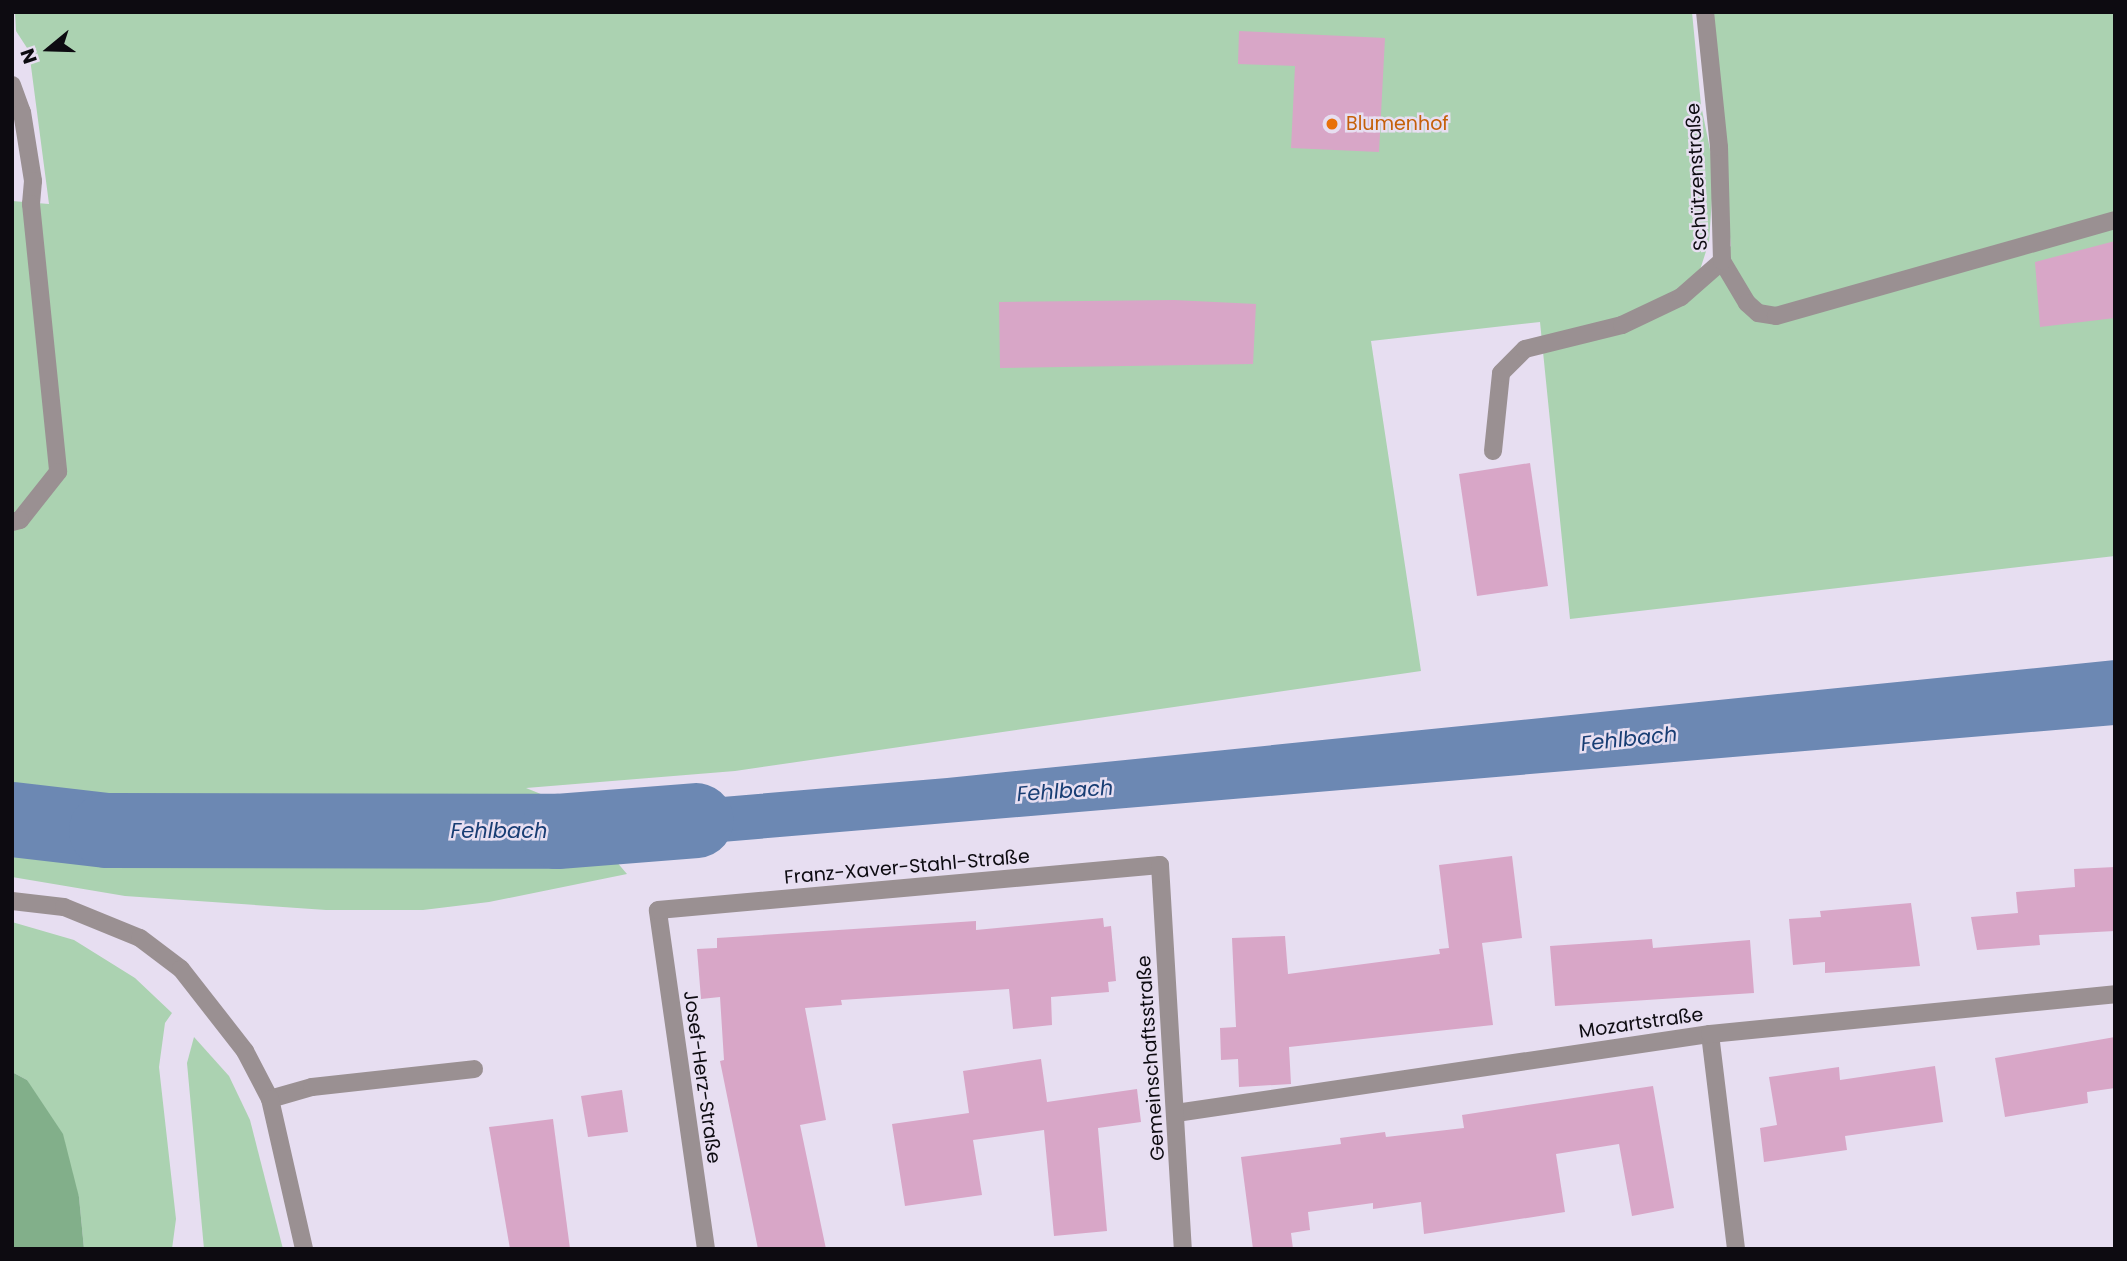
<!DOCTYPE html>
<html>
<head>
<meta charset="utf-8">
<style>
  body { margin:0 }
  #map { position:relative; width:2127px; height:1261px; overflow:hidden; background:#e7def1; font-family:Poppins,sans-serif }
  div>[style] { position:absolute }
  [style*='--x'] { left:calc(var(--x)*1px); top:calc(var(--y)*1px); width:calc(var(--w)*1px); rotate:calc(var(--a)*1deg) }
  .green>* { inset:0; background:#abd2b1 }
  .forest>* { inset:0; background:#82af8a }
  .water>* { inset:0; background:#6c88b3 }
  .river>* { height:75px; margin:-37.5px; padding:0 37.5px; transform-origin:37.5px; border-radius:37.5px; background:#6c88b3 }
  .building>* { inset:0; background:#d8a6c7 }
  .lane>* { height:18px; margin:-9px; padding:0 9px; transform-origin:9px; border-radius:9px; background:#9a9092 }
  .street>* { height:18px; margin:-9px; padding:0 9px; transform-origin:9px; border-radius:9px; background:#9a9092 }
  .dots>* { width:19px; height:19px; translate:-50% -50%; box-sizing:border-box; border:4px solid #e7def1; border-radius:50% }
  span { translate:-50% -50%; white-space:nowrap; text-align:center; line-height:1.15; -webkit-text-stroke:5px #e7def1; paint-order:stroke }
  .food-label { font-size:19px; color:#c56008 }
  .left { translate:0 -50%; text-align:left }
  .street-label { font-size:19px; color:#0d0b11 }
  .water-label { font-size:21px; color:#183d73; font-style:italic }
  .frame { position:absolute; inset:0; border:14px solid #0d0b11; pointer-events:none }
  .north { position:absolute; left:14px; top:14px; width:70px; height:70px; -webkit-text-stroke:5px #e7def1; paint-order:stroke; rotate:251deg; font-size:19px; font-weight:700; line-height:28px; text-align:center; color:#0d0b11 }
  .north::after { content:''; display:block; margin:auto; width:24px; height:32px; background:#0d0b11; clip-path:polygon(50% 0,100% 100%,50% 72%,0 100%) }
</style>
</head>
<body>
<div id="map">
  <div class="green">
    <i style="clip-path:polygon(15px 12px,1692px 12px,1701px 105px,1714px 169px,1709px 242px,1699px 273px,1731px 246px,1706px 12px,2115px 12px,2115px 556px,1570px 619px,1540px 322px,1371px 341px,1421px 671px,735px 771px,526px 788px,568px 805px,627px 874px,489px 902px,423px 910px,326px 910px,125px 896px,12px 877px,12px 201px,49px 204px,29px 51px,16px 31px)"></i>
    <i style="clip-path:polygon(12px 922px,74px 940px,135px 978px,172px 1013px,165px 1023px,159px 1067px,176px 1219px,172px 1249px,84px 1249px,79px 1197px,27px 1080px,12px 1072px)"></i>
    <i style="clip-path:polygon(194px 1037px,229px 1076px,250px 1120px,283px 1249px,204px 1249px,187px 1063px)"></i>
  </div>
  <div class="forest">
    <i style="clip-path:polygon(12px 1072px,27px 1080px,63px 1134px,79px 1197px,84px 1249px,12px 1249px)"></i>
  </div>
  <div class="water">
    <i style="clip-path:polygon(2115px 660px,2115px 725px,614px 851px,579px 809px,947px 778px)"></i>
  </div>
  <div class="river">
    <i style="--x:12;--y:819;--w:95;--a:6.7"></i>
    <i style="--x:106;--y:830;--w:451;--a:0.1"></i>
    <i style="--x:557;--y:831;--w:139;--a:-4.5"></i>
  </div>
  <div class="building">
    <i style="clip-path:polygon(1239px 31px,1385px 38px,1379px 152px,1291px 148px,1295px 66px,1238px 64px)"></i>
    <i style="clip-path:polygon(2115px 241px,2115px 318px,2040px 327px,2035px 262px)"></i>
    <i style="clip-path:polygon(1174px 300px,1256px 304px,1253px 364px,1000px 368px,999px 302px)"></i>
    <i style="clip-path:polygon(1530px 463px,1548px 586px,1477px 596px,1459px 474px)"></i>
    <i style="clip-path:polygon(1512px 856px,1522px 938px,1482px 943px,1493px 1025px,1289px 1047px,1291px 1084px,1239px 1087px,1238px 1059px,1221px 1060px,1220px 1028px,1236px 1027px,1232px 938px,1285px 936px,1288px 974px,1440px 954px,1439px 949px,1449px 948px,1439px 865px)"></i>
    <i style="clip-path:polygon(2115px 867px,2115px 931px,2039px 935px,2040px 945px,1977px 950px,1971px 917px,2018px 913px,2016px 892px,2075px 887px,2074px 869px)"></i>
    <i style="clip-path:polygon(1911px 903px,1920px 966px,1825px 973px,1825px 962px,1793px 965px,1789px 919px,1821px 917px,1820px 911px)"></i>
    <i style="clip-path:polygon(1103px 918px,1104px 927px,1111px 926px,1116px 981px,1108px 982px,1109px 992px,1051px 997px,1052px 1025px,1013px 1029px,1009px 989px,841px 1000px,842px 1005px,805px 1008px,826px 1120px,800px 1125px,826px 1249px,758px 1249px,720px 1061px,724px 1060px,720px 997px,701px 999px,697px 949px,717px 948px,717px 938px,976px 921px,976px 930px)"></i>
    <i style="clip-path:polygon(1652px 939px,1653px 948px,1750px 940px,1754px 993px,1555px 1006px,1550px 946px)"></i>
    <i style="clip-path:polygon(2115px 1037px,2115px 1088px,2087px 1092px,2088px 1103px,2005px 1117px,1995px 1058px)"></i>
    <i style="clip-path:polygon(1041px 1059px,1047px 1102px,1137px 1089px,1141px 1122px,1098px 1128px,1107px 1231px,1054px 1236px,1044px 1130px,973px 1140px,982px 1195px,905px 1206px,892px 1124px,969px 1113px,963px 1071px)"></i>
    <i style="clip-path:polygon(1935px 1066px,1943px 1122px,1845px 1136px,1847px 1150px,1764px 1162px,1760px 1128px,1777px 1125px,1769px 1077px,1839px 1067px,1840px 1080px)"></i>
    <i style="clip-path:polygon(1653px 1086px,1674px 1208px,1632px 1216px,1619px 1144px,1556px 1154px,1565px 1212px,1424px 1234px,1421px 1202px,1373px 1209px,1373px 1203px,1308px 1212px,1310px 1230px,1291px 1233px,1293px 1249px,1253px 1249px,1241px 1157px,1341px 1144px,1340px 1138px,1385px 1132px,1386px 1137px,1464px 1128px,1462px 1115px)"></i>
    <i style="clip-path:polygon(622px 1090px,628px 1132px,588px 1137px,581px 1096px)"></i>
    <i style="clip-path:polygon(553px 1119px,570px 1249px,510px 1249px,489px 1127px)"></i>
  </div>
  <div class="lane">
    <i style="--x:12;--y:85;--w:29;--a:70"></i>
    <i style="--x:22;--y:112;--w:70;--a:80.9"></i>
    <i style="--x:33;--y:181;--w:23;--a:95"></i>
    <i style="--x:31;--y:204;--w:269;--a:84.2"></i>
    <i style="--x:58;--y:472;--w:61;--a:128.4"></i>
    <i style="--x:20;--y:520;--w:8;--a:166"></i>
    <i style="--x:1722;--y:261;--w:49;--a:59.2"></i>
    <i style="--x:1747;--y:303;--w:15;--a:42"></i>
    <i style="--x:1758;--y:313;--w:18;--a:9"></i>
    <i style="--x:1776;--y:316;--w:352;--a:-15.8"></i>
    <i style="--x:1493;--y:451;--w:78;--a:-84.1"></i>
    <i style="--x:1501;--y:373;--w:34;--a:-45"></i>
    <i style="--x:1525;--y:349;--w:100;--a:-13.9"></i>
    <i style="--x:1622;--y:325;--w:65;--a:-25.4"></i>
    <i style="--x:270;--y:1099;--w:44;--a:-15.9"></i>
    <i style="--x:312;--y:1087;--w:163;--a:-6.3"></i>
  </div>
  <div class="street">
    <i style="--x:1681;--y:297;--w:55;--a:-41.3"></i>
    <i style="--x:1722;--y:261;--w:114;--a:-91.5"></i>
    <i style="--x:1719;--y:147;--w:136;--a:-95.9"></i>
    <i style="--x:12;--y:901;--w:52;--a:6.6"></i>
    <i style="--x:64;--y:907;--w:82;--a:22.2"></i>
    <i style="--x:140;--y:938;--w:51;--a:37.1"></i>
    <i style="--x:181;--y:969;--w:104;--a:52"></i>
    <i style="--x:245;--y:1051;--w:54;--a:62.5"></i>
    <i style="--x:270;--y:1099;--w:154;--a:77.2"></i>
    <i style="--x:1710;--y:1034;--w:217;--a:83.1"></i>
    <i style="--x:1176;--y:1113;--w:540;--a:-8.42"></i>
    <i style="--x:1710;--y:1034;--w:407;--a:-5.6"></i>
    <i style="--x:706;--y:1249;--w:342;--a:-98.1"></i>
    <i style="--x:658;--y:910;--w:504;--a:-5.12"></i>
    <i style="--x:1160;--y:865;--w:385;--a:86.6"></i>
  </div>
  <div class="dots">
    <i style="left:1332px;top:124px;background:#e8710a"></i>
  </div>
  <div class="food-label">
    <span class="left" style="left:1346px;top:124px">Blumenhof</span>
  </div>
  <div class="street-label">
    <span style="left:1697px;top:177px;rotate:-93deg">Schützenstraße</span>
    <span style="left:907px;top:867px;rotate:-5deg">Franz-Xaver-Stahl-Straße</span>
    <span style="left:1641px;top:1023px;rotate:-8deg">Mozartstraße</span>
    <span style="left:1151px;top:1058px;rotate:-94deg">Gemeinschaftsstraße</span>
    <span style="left:702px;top:1077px;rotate:82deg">Josef-Herz-Straße</span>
  </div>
  <div class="water-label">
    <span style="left:1629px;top:739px;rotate:-6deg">Fehlbach</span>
    <span style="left:1065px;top:791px;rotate:-4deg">Fehlbach</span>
    <span style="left:499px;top:831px">Fehlbach</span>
  </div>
  <div class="frame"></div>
  <div class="north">N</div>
</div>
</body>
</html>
